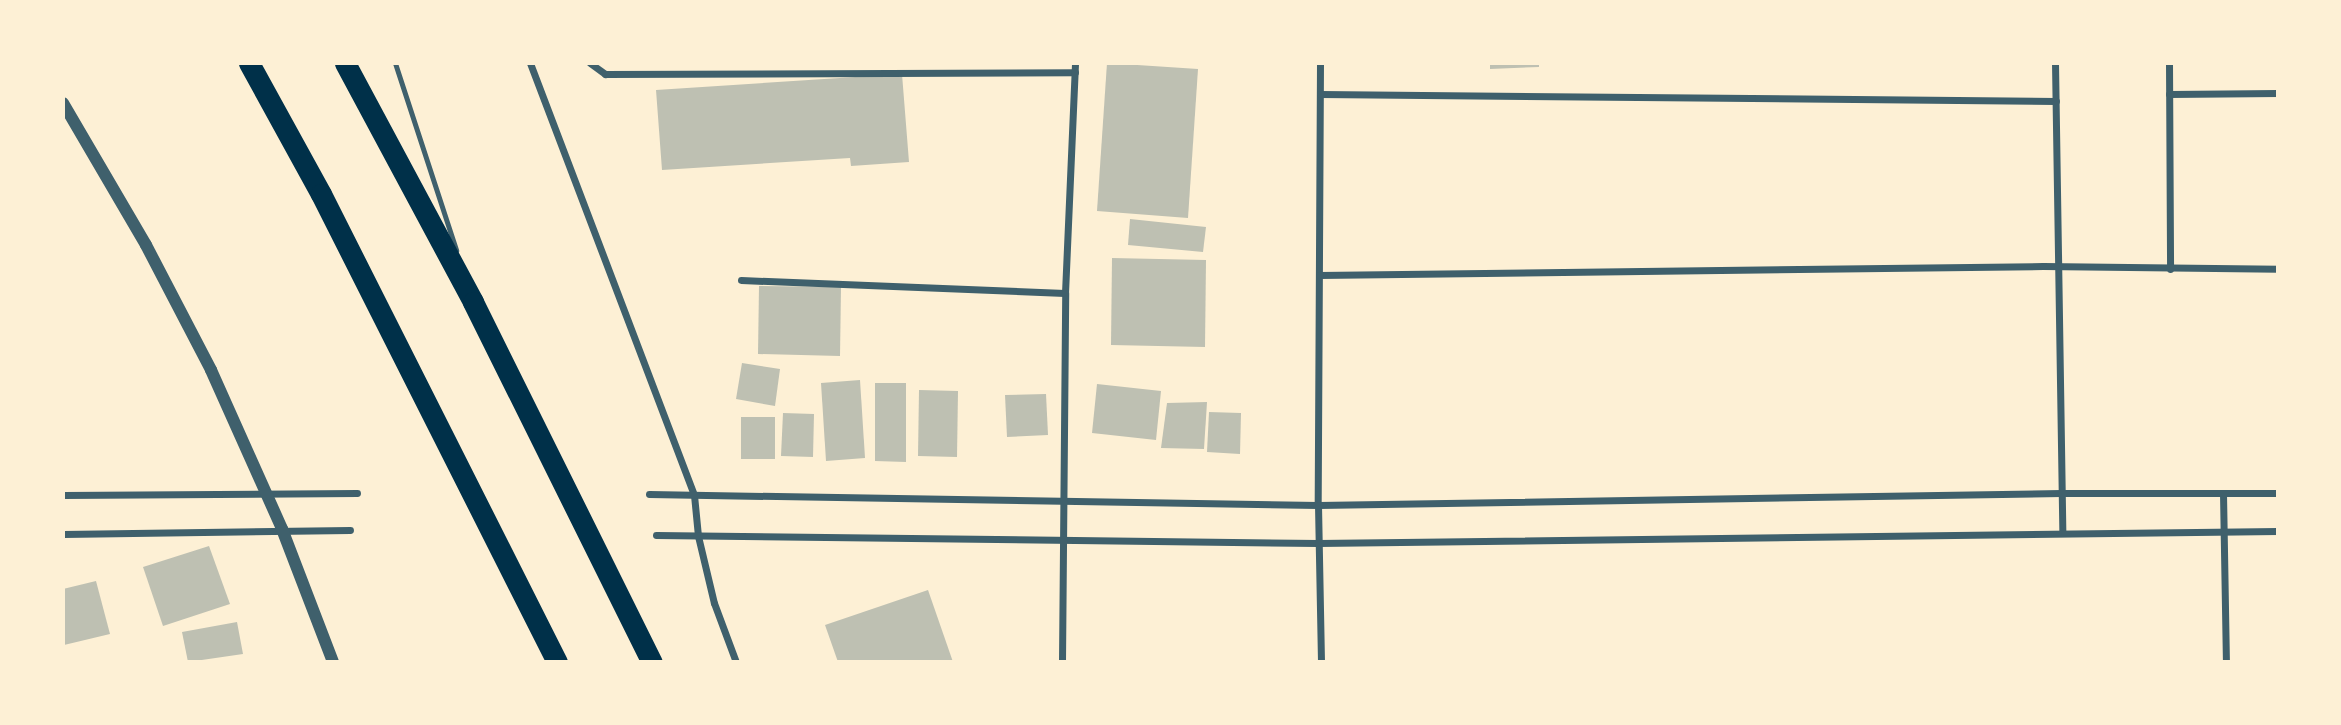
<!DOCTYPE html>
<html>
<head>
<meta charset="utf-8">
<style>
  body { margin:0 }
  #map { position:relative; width:2341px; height:725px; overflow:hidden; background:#fdf0d5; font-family:Lora,serif }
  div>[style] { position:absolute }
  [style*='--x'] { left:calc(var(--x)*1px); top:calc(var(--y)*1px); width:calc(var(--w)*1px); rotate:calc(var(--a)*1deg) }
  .building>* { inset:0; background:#bec0b2 }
  .service>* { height:5px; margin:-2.5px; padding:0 2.5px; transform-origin:2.5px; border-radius:2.5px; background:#3f606c }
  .minor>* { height:7px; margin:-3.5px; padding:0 3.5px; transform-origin:3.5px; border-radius:3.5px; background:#3f606c }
  .tertiary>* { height:12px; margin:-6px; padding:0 6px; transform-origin:6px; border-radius:6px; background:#3f606c }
  .motorway>* { height:21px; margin:-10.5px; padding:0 10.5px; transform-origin:10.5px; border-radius:10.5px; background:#003049 }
  span { translate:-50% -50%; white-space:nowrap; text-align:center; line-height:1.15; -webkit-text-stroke:6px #fdf0d5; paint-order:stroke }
  .frame { position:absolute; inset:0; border:65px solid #fdf0d5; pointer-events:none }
</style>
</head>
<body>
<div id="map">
  <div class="building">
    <i style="clip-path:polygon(1107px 63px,1198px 69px,1188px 218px,1097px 211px)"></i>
    <i style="clip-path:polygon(1490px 63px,1539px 63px,1539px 67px,1490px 69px)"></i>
    <i style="clip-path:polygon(902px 74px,909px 162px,851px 166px,850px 158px,662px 170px,656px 90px)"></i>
    <i style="clip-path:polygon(1130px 219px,1206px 227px,1203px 252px,1128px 245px)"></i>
    <i style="clip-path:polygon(1112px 258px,1206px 260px,1205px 347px,1111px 345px)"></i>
    <i style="clip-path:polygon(759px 286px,841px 287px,840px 356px,758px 354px)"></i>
    <i style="clip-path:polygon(742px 363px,780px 369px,775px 406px,736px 399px)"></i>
    <i style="clip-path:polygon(860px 380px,865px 458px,826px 461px,821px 383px)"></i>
    <i style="clip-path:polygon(875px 383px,906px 383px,906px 462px,875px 461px)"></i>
    <i style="clip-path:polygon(1097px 384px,1161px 391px,1156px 440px,1092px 433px)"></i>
    <i style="clip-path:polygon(919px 390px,958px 391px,957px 457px,918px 456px)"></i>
    <i style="clip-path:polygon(1046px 394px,1048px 435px,1007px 437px,1005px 395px)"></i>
    <i style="clip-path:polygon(1207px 402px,1204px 449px,1161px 448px,1167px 403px)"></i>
    <i style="clip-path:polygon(1209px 412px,1241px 413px,1240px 454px,1207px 452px)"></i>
    <i style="clip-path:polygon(783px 413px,814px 414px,813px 457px,781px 456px)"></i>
    <i style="clip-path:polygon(741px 417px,775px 417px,775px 459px,741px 459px)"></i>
    <i style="clip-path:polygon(209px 546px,230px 604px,163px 626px,143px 567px)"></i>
    <i style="clip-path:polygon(96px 581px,110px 634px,64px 645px,63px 589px)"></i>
    <i style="clip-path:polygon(928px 590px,953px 662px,838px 662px,825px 625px)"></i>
    <i style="clip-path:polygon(237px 622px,243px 654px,188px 662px,182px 632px)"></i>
  </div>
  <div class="service">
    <i style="--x:395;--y:63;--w:197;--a:71.9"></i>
  </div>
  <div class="minor">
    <i style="--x:530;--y:63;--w:462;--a:69.2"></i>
    <i style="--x:694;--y:495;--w:41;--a:84.4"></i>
    <i style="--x:698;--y:536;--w:69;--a:76.6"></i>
    <i style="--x:714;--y:603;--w:63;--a:69.6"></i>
    <i style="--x:590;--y:63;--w:19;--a:36"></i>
    <i style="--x:605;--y:74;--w:470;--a:-0.2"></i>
    <i style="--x:1320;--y:63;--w:442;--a:90.3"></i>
    <i style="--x:1318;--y:505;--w:157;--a:88.9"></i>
    <i style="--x:2055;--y:63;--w:469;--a:89.1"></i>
    <i style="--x:2169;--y:63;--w:206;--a:89.7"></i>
    <i style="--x:1320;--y:94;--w:736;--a:0.54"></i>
    <i style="--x:2169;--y:94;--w:109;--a:-0.5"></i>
    <i style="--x:1319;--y:275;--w:724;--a:-0.71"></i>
    <i style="--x:2043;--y:266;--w:235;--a:0.7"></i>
    <i style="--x:741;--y:280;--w:324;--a:2.3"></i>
    <i style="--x:2223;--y:493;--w:169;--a:89"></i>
    <i style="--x:649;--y:494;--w:669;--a:0.94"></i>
    <i style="--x:1318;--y:505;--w:743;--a:-0.93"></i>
    <i style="--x:2061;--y:493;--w:217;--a:0"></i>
    <i style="--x:63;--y:495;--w:294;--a:-0.4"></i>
    <i style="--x:63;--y:534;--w:287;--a:-0.8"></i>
    <i style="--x:656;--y:535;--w:662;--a:0.69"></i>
    <i style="--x:1318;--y:543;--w:960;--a:-0.72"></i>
    <i style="--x:1062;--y:662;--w:369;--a:-89.5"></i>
    <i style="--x:1065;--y:293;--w:230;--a:-87.5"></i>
  </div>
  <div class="tertiary">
    <i style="--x:63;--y:103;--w:164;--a:59.7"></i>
    <i style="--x:146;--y:245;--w:141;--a:62.5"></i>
    <i style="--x:211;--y:370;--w:174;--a:65.9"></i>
    <i style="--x:282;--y:529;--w:142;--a:69"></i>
  </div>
  <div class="motorway">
    <i style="--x:249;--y:63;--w:149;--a:61.2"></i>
    <i style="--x:321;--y:194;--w:524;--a:63.24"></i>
    <i style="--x:345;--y:63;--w:271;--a:61.8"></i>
    <i style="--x:473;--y:302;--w:402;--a:63.6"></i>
  </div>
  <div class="frame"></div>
</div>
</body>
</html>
